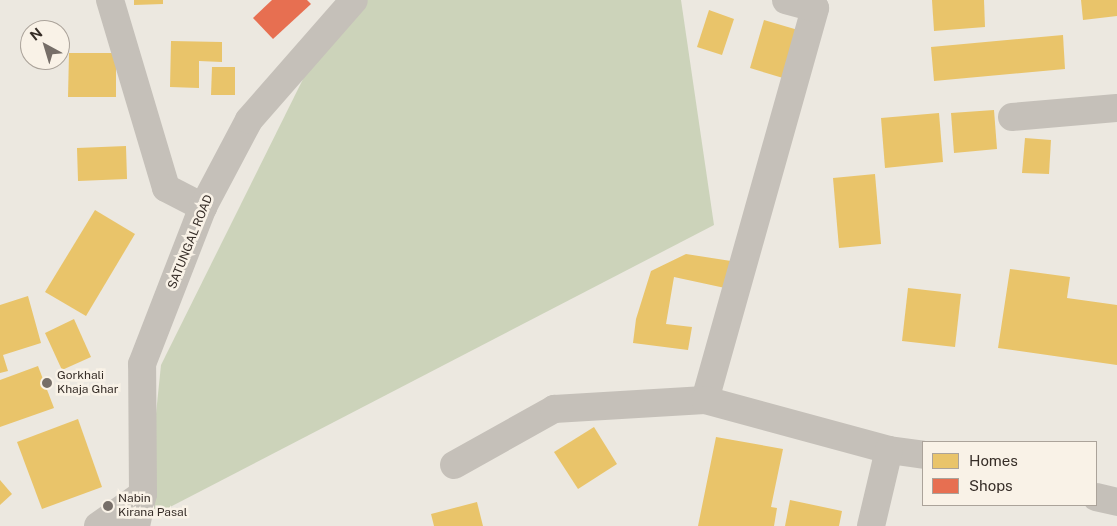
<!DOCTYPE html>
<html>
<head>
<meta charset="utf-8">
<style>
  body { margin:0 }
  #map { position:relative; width:1117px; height:526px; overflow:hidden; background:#ece8e0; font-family:"Public Sans",sans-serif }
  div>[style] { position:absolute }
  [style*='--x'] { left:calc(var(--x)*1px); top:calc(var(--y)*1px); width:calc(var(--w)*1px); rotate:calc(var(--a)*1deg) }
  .green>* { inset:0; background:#ccd3ba }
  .homes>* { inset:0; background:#e9c46a }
  .shops>* { inset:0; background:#e76f51 }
  .street>* { height:28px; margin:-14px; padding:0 14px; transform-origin:14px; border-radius:14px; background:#c5c0b9 }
  .dots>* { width:14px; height:14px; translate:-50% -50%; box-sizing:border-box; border:2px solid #f9f2e7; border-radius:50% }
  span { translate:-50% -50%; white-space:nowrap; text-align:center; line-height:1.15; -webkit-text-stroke:5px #f9f2e7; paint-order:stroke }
  .street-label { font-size:12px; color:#362d27 }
  .poi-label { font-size:12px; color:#362d27 }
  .left { translate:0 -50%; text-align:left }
  .legend { position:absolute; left:922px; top:441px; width:175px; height:65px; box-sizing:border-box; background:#f9f2e7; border:1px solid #aba39a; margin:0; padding:6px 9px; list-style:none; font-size:15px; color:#362d27 }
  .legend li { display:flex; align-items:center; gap:10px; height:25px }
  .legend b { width:25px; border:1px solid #aba39a }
  .north { position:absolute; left:20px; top:20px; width:50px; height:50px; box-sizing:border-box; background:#f9f2e7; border:1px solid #aba39a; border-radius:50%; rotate:321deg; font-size:14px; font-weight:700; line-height:20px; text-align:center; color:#362d27 }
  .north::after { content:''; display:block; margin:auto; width:18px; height:22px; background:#766e68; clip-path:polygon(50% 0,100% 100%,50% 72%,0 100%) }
</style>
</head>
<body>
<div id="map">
  <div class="green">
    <i style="clip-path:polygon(364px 0,681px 0,714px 225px,145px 520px,161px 365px,307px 71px)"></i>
  </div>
  <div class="homes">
    <i style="clip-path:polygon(134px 0,163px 0,163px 4px,134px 5px)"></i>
    <i style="clip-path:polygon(932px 0,984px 0,985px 27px,934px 31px)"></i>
    <i style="clip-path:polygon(1081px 0,1117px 0,1117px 16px,1083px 20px)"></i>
    <i style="clip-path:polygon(709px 10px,734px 19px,722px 55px,697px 47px)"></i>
    <i style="clip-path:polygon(764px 20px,798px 30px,783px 78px,750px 68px)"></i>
    <i style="clip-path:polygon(1063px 35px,1065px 69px,934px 81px,931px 47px)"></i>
    <i style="clip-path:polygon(171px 41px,222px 42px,222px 62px,199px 61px,199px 88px,170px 87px)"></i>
    <i style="clip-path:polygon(69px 53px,116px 53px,116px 97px,68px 97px)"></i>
    <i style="clip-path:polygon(212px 67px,235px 67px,235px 95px,211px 95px)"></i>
    <i style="clip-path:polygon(994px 110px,997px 149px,954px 153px,951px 113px)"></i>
    <i style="clip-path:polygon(939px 113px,943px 162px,885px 168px,881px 118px)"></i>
    <i style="clip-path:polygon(1025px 138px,1051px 140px,1049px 174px,1022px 173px)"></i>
    <i style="clip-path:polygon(126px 146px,127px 179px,78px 181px,77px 148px)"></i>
    <i style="clip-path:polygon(875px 174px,881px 244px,839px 248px,833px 178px)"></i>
    <i style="clip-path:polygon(95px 210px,135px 234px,86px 316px,45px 292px)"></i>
    <i style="clip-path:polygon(686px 254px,731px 261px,725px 288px,674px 277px,666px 324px,692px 327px,688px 350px,633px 343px,636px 319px,651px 271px)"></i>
    <i style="clip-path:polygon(1010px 269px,1070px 277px,1067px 298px,1117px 305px,1117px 365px,998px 348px)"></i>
    <i style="clip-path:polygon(908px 288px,961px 294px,955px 347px,902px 341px)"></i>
    <i style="clip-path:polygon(28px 296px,41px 343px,3px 355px,8px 371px,0 373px,0 305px)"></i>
    <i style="clip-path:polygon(74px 319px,91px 357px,62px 370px,45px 333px)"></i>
    <i style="clip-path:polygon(38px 366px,54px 408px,0 427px,0 380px)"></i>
    <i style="clip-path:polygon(78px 419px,102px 487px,42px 509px,17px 442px)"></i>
    <i style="clip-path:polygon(594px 427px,617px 464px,578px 489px,554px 452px)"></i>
    <i style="clip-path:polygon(716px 437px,783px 449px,771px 507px,777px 508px,774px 526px,698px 526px)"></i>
    <i style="clip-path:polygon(0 480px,12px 494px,0 505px)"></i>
    <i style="clip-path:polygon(790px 500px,842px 511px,839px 526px,785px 526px)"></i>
    <i style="clip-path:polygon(477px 502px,483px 526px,434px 526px,431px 514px)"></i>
  </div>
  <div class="shops">
    <i style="clip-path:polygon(272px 0,307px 0,311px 4px,273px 39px,253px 18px)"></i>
  </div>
  <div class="street">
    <i style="--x:110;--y:0;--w:196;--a:73.4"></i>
    <i style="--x:166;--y:188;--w:42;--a:27.2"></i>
    <i style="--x:1012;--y:117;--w:105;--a:-4.9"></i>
    <i style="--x:705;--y:400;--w:407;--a:-74.3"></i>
    <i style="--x:815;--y:8;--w:30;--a:-165"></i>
    <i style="--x:454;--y:465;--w:115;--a:-29.2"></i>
    <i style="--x:554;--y:409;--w:151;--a:-3.4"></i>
    <i style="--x:705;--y:400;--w:191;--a:15.2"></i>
    <i style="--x:889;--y:450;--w:34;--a:8"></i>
    <i style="--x:1096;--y:497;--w:22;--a:13"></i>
    <i style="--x:98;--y:526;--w:55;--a:-35.4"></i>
    <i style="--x:136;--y:526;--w:33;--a:-78"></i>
    <i style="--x:143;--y:494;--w:130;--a:-90.4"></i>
    <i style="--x:142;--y:364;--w:168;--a:-68.8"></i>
    <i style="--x:203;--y:207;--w:98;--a:-62.1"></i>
    <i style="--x:249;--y:120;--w:159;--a:-48.8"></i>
    <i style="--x:871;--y:526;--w:78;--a:-76.7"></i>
  </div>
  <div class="dots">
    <i style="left:47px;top:383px;background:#766e68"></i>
    <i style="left:108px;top:506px;background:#766e68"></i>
  </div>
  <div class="street-label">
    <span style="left:191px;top:242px;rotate:-68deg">SATUNGAL ROAD</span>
  </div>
  <div class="poi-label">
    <span class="left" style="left:57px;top:383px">Gorkhali<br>Khaja Ghar</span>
    <span class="left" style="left:118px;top:506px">Nabin<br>Kirana Pasal</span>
  </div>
  <ul class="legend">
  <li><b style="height:14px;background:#e9c46a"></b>Homes</li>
  <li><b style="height:14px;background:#e76f51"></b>Shops</li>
  </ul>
  <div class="north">N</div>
</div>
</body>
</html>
